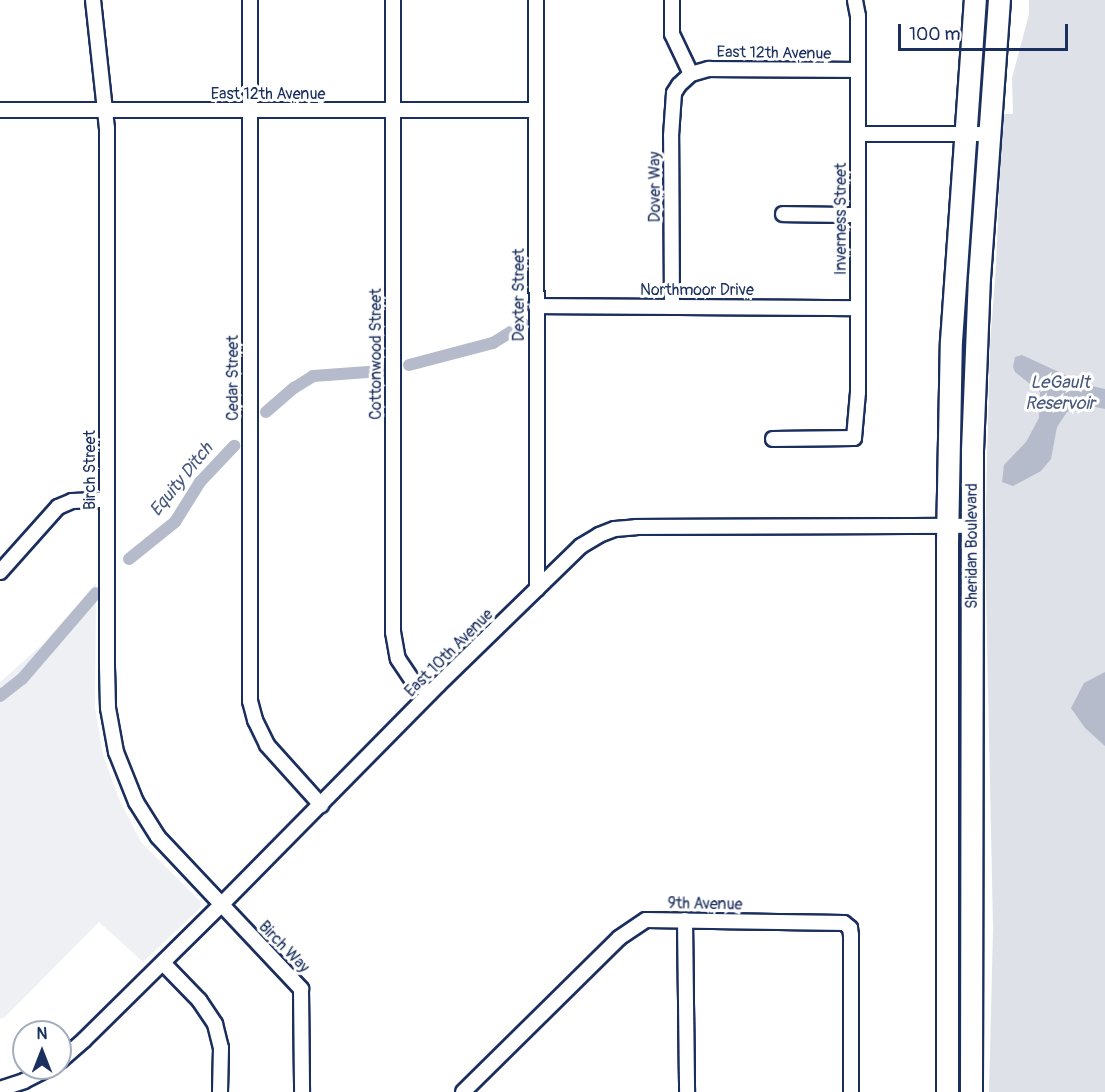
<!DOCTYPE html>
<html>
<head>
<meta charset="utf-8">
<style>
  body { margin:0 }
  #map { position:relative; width:1105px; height:1092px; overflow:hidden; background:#fff; font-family:Pangolin,sans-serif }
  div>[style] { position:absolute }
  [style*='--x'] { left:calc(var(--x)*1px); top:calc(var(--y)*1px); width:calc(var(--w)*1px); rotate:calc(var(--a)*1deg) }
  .built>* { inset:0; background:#eff0f4 }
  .green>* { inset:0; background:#dee1e7 }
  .water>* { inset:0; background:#b5bbca }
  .canal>* { height:12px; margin:-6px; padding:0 6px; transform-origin:6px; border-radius:6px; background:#b5bbca }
  .roads { filter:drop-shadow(2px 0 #1b2f5e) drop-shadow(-2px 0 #1b2f5e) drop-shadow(0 2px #1b2f5e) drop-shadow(0 -2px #1b2f5e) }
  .minor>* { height:14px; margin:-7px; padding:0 7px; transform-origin:7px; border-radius:7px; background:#fff }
  .primary>* { height:21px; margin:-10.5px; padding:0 10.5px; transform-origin:10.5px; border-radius:10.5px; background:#fff }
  span { translate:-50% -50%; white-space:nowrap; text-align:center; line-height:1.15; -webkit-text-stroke:6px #fff; paint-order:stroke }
  .street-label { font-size:16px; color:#1b2f5e }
  .water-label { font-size:18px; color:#49597e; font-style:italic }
  .north { position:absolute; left:12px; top:1020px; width:60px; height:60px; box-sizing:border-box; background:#fff; border:2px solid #a4acbf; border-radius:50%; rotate:0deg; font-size:16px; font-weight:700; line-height:24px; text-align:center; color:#1b2f5e }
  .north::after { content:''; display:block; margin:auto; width:21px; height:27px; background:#1b2f5e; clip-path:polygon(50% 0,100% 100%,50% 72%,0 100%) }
  .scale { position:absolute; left:898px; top:24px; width:170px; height:27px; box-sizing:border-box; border:3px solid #1b2f5e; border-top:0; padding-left:8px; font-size:18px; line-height:21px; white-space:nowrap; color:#1b2f5e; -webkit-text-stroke:4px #fff; paint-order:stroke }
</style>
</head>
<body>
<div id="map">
  <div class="built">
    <i style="clip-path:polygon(96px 583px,95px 708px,103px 755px,119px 799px,141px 842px,200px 901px,201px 907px,143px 962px,99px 922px,4px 1018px,0 1018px,0 682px,44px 643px)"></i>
  </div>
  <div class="green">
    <i style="clip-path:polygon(1029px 0,1105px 0,1105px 1092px,989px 1092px,993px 929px,985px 542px,990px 344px,996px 267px,1002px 123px,1003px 114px,1013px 114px,1012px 78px,1029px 14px)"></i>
  </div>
  <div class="water">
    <i style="clip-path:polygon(1022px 355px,1087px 385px,1105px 389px,1105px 409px,1086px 405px,1067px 412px,1057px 427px,1051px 459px,1041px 471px,1013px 486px,1002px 482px,1004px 465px,1026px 442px,1039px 418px,1040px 392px,1015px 372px,1013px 367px,1015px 357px)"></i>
    <i style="clip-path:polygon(1105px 672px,1105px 746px,1085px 728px,1071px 708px,1084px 683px)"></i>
  </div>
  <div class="canal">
    <i style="--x:409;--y:365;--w:87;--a:-14.7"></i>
    <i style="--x:493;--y:343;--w:36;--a:-32"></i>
    <i style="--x:266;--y:412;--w:37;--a:-41"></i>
    <i style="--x:294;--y:388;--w:22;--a:-32"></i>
    <i style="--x:313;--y:376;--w:69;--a:-4.1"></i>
    <i style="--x:129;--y:559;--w:59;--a:-38.8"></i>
    <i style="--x:175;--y:522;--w:47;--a:-58"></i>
    <i style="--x:200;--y:482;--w:50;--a:-46.6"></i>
    <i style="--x:0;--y:696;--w:28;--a:-38"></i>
    <i style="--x:22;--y:679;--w:113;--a:-49.3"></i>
  </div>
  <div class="roads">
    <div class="minor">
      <i style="--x:93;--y:0;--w:129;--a:83.8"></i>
      <i style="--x:107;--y:128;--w:539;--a:90"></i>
      <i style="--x:107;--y:667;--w:41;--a:88.6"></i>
      <i style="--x:108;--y:708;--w:45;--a:79.7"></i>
      <i style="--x:116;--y:752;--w:54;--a:68.2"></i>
      <i style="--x:136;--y:802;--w:41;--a:57.8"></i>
      <i style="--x:158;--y:837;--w:209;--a:46.7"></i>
      <i style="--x:301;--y:989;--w:103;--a:89.4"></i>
      <i style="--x:250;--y:0;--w:701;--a:90"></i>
      <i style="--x:250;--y:701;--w:20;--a:75"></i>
      <i style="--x:255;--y:720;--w:28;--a:64"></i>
      <i style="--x:267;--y:745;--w:81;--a:48"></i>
      <i style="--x:393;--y:0;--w:632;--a:90"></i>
      <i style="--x:393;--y:632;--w:27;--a:80"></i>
      <i style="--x:398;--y:659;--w:25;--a:56"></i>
      <i style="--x:412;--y:680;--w:22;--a:39"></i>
      <i style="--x:536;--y:0;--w:589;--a:89.9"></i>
      <i style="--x:672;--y:0;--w:34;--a:90"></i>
      <i style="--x:672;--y:34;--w:44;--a:64.6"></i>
      <i style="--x:0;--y:110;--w:536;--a:0"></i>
      <i style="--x:858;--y:134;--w:133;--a:0"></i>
      <i style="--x:783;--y:214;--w:75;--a:0.8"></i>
      <i style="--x:536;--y:306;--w:322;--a:0.4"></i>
      <i style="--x:672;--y:307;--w:171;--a:-90.3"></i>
      <i style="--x:671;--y:136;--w:43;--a:-86"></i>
      <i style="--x:674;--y:93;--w:9;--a:-58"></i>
      <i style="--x:679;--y:85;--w:16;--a:-43"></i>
      <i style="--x:691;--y:74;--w:19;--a:-16"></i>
      <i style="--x:709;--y:69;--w:149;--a:0.4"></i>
      <i style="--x:773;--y:439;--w:81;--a:-0.7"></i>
      <i style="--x:854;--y:438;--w:46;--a:-85"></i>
      <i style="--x:858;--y:392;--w:376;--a:-90"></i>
      <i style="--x:858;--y:16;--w:16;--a:-101"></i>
      <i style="--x:0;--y:572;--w:87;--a:-48.3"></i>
      <i style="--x:58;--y:507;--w:15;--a:-23"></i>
      <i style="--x:72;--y:501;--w:35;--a:-2"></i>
      <i style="--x:685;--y:920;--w:172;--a:89.3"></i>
      <i style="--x:163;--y:963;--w:52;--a:45.8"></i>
      <i style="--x:199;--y:1000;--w:29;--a:56"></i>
      <i style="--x:215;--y:1024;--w:25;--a:76"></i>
      <i style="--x:221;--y:1048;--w:44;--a:91.3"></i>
      <i style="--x:60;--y:1061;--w:32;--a:-41"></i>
      <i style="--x:84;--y:1040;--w:192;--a:-44.6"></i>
      <i style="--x:221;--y:905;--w:309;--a:-45.4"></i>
      <i style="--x:438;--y:685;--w:199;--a:-44.2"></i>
      <i style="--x:581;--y:546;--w:21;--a:-31"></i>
      <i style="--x:599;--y:535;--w:17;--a:-21"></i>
      <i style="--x:615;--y:529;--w:21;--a:-5"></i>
      <i style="--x:636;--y:527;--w:336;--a:-0.2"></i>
      <i style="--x:0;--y:1089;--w:25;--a:-18"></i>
      <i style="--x:24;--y:1081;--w:28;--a:-27"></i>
      <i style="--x:463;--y:1092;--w:219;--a:-44.6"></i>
      <i style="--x:619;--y:938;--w:32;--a:-34"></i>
      <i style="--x:646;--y:920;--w:198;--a:0.9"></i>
      <i style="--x:844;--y:923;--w:8;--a:40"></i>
      <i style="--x:850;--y:928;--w:7;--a:82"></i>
      <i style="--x:851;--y:935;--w:157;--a:90"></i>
    </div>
    <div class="primary">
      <i style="--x:947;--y:1092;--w:550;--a:-90"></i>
      <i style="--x:947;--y:542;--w:201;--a:-88.9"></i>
      <i style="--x:951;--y:341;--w:342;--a:-86"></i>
      <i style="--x:971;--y:1092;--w:642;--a:-89.91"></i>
      <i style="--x:972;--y:450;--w:172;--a:-87.7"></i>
      <i style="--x:979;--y:278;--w:279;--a:-85.9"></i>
    </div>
  </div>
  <div class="street-label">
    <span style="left:774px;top:53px;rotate:1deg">East 12th Avenue</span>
    <span style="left:268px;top:94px">East 12th Avenue</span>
    <span style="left:655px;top:187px;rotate:-90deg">Dover Way</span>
    <span style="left:841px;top:219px;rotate:-90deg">Inverness Street</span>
    <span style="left:697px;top:290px">Northmoor Drive</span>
    <span style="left:519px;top:295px;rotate:-90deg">Dexter Street</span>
    <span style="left:376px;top:354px;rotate:-90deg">Cottonwood Street</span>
    <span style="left:233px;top:378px;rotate:-90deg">Cedar Street</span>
    <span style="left:90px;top:470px;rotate:-90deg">Birch Street</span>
    <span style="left:972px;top:546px;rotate:-90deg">Sheridan Boulevard</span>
    <span style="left:449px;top:653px;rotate:-45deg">East 10th Avenue</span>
    <span style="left:705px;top:904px;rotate:1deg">9th Avenue</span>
    <span style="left:284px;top:947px;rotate:46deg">Birch Way</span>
  </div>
  <div class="water-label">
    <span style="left:1060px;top:394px">LeGault<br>Reservoir</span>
    <span style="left:182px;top:480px;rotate:-51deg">Equity Ditch</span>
  </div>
  <div class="north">N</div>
  <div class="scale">100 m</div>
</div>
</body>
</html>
